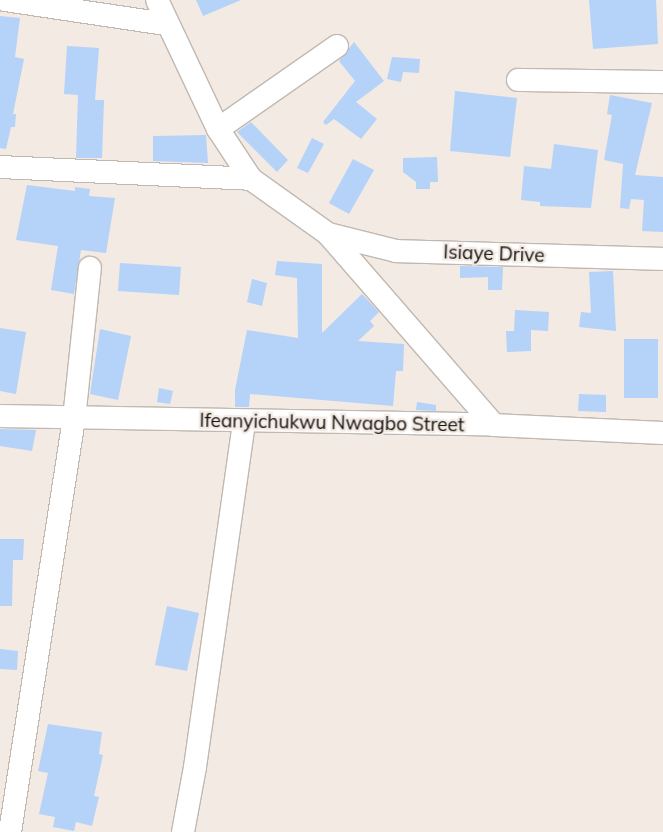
<!DOCTYPE html>
<html>
<head>
<meta charset="utf-8">
<style>
  body { margin:0 }
  #map { position:relative; width:663px; height:832px; overflow:hidden; background:#f2eae3; font-family:Mulish,sans-serif }
  div>[style] { position:absolute }
  [style*='--x'] { left:calc(var(--x)*1px); top:calc(var(--y)*1px); width:calc(var(--w)*1px); rotate:calc(var(--a)*1deg) }
  .building>* { inset:0; background:#b5d2f8 }
  .roads { filter:drop-shadow(1px 0 #c0b8b1) drop-shadow(-1px 0 #c0b8b1) drop-shadow(0 1px #c0b8b1) drop-shadow(0 -1px #c0b8b1) }
  .minor>* { height:22px; margin:-11px; padding:0 11px; transform-origin:11px; border-radius:11px; background:#fff }
  span { translate:-50% -50%; white-space:nowrap; text-align:center; line-height:1.15; -webkit-text-stroke:4.5px #f2eae3; paint-order:stroke }
  .street-label { font-size:19px; color:#12100d }
</style>
</head>
<body>
<div id="map">
  <div class="building">
    <i style="clip-path:polygon(196px 0,241px 0,203px 16px)"></i>
    <i style="clip-path:polygon(589px 0,656px 0,658px 44px,593px 49px)"></i>
    <i style="clip-path:polygon(0 16px,20px 18px,15px 57px,24px 59px,13px 114px,16px 114px,15px 127px,11px 127px,6px 149px,0 148px)"></i>
    <i style="clip-path:polygon(354px 42px,384px 81px,356px 102px,377px 119px,361px 139px,334px 119px,326px 125px,323px 122px,355px 81px,339px 61px)"></i>
    <i style="clip-path:polygon(67px 46px,99px 48px,95px 100px,104px 100px,102px 158px,76px 158px,78px 95px,64px 94px)"></i>
    <i style="clip-path:polygon(392px 57px,420px 59px,419px 73px,403px 72px,401px 82px,387px 79px)"></i>
    <i style="clip-path:polygon(455px 91px,517px 98px,510px 157px,450px 151px)"></i>
    <i style="clip-path:polygon(610px 95px,652px 103px,635px 175px,663px 177px,663px 232px,642px 231px,644px 200px,631px 199px,629px 209px,620px 208px,623px 164px,604px 160px,612px 115px,607px 114px)"></i>
    <i style="clip-path:polygon(251px 122px,288px 160px,277px 172px,237px 132px)"></i>
    <i style="clip-path:polygon(206px 135px,208px 163px,153px 161px,153px 136px)"></i>
    <i style="clip-path:polygon(312px 138px,324px 144px,308px 173px,297px 168px)"></i>
    <i style="clip-path:polygon(554px 144px,598px 150px,591px 208px,540px 206px,540px 202px,521px 200px,524px 166px,551px 169px)"></i>
    <i style="clip-path:polygon(437px 157px,438px 182px,430px 182px,430px 189px,416px 189px,416px 182px,403px 172px,403px 158px)"></i>
    <i style="clip-path:polygon(353px 159px,374px 170px,349px 214px,329px 203px)"></i>
    <i style="clip-path:polygon(27px 185px,75px 191px,75px 187px,90px 189px,89px 196px,115px 198px,106px 253px,81px 250px,74px 294px,51px 290px,58px 246px,16px 240px)"></i>
    <i style="clip-path:polygon(277px 261px,322px 264px,322px 333px,362px 294px,379px 312px,370px 321px,374px 326px,358px 341px,404px 344px,403px 371px,396px 371px,393px 406px,250px 394px,249px 407px,235px 407px,235px 390px,247px 330px,298px 338px,297px 278px,275px 275px)"></i>
    <i style="clip-path:polygon(120px 263px,181px 267px,179px 295px,118px 291px)"></i>
    <i style="clip-path:polygon(460px 266px,503px 267px,502px 290px,488px 290px,488px 277px,460px 278px)"></i>
    <i style="clip-path:polygon(613px 271px,616px 331px,579px 327px,581px 312px,591px 313px,589px 272px)"></i>
    <i style="clip-path:polygon(252px 279px,267px 283px,262px 306px,247px 302px)"></i>
    <i style="clip-path:polygon(515px 310px,549px 312px,548px 331px,531px 330px,531px 351px,507px 352px,506px 331px,514px 331px)"></i>
    <i style="clip-path:polygon(0 328px,26px 332px,16px 394px,0 391px)"></i>
    <i style="clip-path:polygon(100px 329px,131px 336px,118px 400px,90px 394px)"></i>
    <i style="clip-path:polygon(624px 339px,658px 339px,658px 398px,624px 398px)"></i>
    <i style="clip-path:polygon(159px 388px,173px 391px,170px 404px,157px 402px)"></i>
    <i style="clip-path:polygon(579px 394px,606px 395px,606px 412px,578px 411px)"></i>
    <i style="clip-path:polygon(417px 402px,436px 405px,436px 411px,416px 410px)"></i>
    <i style="clip-path:polygon(0 429px,36px 430px,32px 451px,0 446px)"></i>
    <i style="clip-path:polygon(0 539px,24px 539px,23px 560px,13px 560px,12px 606px,0 606px)"></i>
    <i style="clip-path:polygon(167px 606px,199px 613px,187px 671px,155px 665px)"></i>
    <i style="clip-path:polygon(0 649px,18px 651px,17px 670px,0 669px)"></i>
    <i style="clip-path:polygon(48px 724px,102px 732px,99px 754px,103px 755px,94px 796px,99px 797px,92px 826px,76px 822px,74px 831px,53px 827px,55px 817px,39px 814px,48px 773px,38px 771px)"></i>
  </div>
  <div class="roads">
    <div class="minor">
      <i style="--x:5;--y:0;--w:163;--a:8.5"></i>
      <i style="--x:157;--y:0;--w:143;--a:64.7"></i>
      <i style="--x:218;--y:129;--w:60;--a:56.6"></i>
      <i style="--x:251;--y:179;--w:95;--a:35.5"></i>
      <i style="--x:328;--y:234;--w:253;--a:49"></i>
      <i style="--x:518;--y:80;--w:145;--a:0.8"></i>
      <i style="--x:218;--y:129;--w:145;--a:-34.9"></i>
      <i style="--x:0;--y:167;--w:251;--a:2.7"></i>
      <i style="--x:328;--y:234;--w:70;--a:14"></i>
      <i style="--x:396;--y:251;--w:267;--a:1.7"></i>
      <i style="--x:0;--y:416;--w:494;--a:1"></i>
      <i style="--x:494;--y:425;--w:169;--a:2.7"></i>
      <i style="--x:10;--y:832;--w:418;--a:-81.2"></i>
      <i style="--x:74;--y:419;--w:152;--a:-84"></i>
      <i style="--x:183;--y:832;--w:66;--a:-79.5"></i>
      <i style="--x:195;--y:767;--w:349;--a:-81.9"></i>
    </div>
  </div>
  <div class="street-label">
    <span style="left:494px;top:254px;rotate:2deg">Isiaye Drive</span>
    <span style="left:332px;top:423px;rotate:1deg">Ifeanyichukwu Nwagbo Street</span>
  </div>
</div>
</body>
</html>
